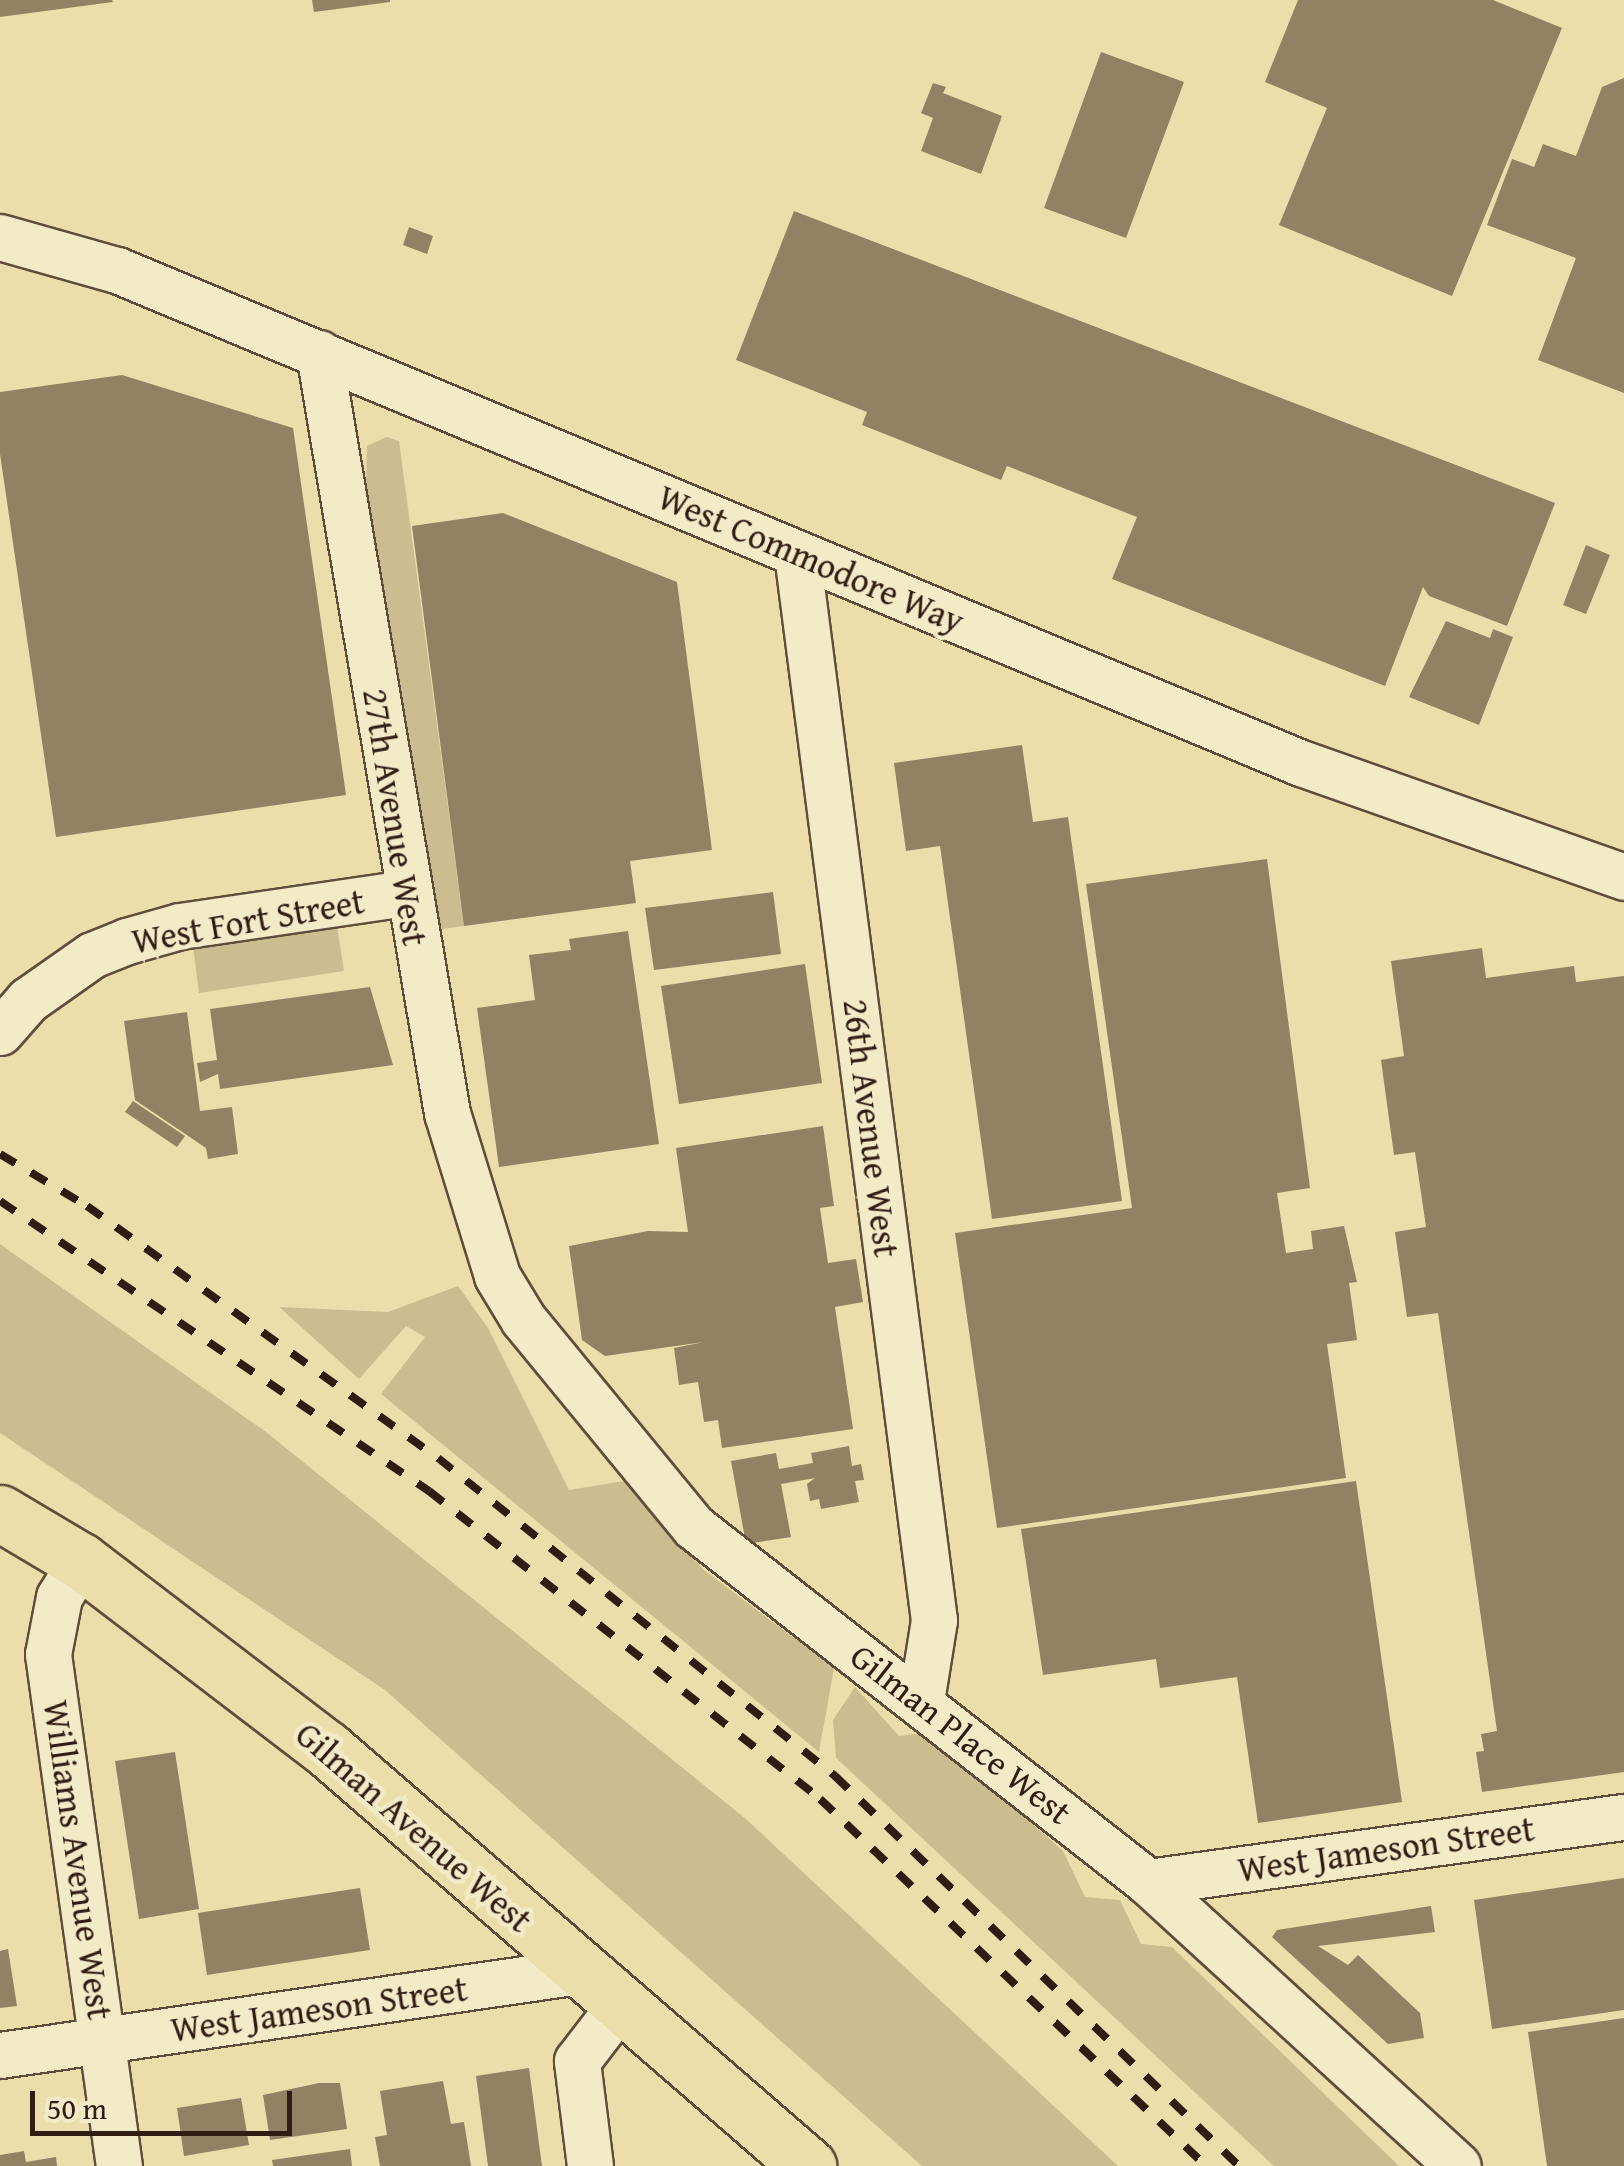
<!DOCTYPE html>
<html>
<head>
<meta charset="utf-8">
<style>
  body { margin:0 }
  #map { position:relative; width:1624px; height:2166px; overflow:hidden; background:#ecdeab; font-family:"Gentium Book Plus",serif }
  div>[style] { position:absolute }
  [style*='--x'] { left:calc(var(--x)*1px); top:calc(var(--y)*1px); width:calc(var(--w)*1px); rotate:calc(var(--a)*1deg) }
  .green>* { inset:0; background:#ccbd91 }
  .building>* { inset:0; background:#928163 }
  .roads { filter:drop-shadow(2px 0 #604c3a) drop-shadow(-2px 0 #604c3a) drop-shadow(0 2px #604c3a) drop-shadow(0 -2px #604c3a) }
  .minor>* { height:45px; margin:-22.5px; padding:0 22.5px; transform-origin:22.5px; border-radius:22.5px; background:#f3eac8 }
  .major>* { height:55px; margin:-27.5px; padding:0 27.5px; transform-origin:27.5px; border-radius:27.5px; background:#ecdeab }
  .rail>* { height:8px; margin-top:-4px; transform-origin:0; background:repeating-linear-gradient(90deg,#311c14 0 18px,transparent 0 36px) }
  span { translate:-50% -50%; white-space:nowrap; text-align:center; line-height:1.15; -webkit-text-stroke:9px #f3eac8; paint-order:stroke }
  .street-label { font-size:35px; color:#311c14 }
  .scale { position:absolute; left:30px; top:2091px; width:262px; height:45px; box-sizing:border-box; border:5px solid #311c14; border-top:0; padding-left:12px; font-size:30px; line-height:35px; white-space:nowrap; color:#311c14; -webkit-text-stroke:8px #f3eac8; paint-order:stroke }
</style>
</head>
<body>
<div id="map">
  <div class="green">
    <i style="clip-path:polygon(387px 437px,399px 441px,464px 926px,429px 931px,366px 481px,367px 446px)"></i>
    <i style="clip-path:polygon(337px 926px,344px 971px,199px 993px,193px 947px)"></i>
    <i style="clip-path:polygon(0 1244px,266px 1432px,746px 1819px,1118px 2166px,922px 2166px,385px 1690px,0 1433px)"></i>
    <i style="clip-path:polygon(458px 1286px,488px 1328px,569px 1490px,624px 1481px,704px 1570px,834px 1668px,819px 1752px,381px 1394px,425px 1337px,406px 1326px,359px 1379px,279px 1307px,388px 1312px)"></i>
    <i style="clip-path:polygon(855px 1687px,899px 1736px,930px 1732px,1063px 1851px,1085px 1897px,1120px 1900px,1141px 1944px,1172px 1947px,1399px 2166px,1274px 2166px,836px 1758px,833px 1720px)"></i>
  </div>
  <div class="building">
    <i style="clip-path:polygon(0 0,112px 0,113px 2px,0 17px)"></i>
    <i style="clip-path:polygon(312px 0,390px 0,390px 2px,314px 12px)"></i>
    <i style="clip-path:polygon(1298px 0,1493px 0,1562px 28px,1452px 296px,1279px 225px,1327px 108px,1265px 82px)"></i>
    <i style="clip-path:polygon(1101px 52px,1184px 82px,1126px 238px,1044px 208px)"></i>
    <i style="clip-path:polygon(1624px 78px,1624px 393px,1538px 360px,1576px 258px,1487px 225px,1512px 159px,1534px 167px,1543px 144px,1576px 156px,1602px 87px)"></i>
    <i style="clip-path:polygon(933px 83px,946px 87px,943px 93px,1002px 116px,981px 174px,921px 151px,933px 118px,921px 113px)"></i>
    <i style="clip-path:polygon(794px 211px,1555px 503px,1507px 626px,1429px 596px,1423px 587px,1385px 686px,1112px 579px,1137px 517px,1007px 466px,1001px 480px,862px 425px,867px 412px,736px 360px)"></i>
    <i style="clip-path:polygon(409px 227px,433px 236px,427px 254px,403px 245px)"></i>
    <i style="clip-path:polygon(122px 375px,293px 428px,346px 795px,56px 837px,0 454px,0 392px)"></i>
    <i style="clip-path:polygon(503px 513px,677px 582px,712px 850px,630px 861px,636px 903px,464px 926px,412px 526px)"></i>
    <i style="clip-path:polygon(1586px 545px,1610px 555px,1586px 614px,1563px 605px)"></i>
    <i style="clip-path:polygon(1446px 621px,1490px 638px,1493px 629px,1513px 637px,1479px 725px,1409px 697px)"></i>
    <i style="clip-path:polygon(1022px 745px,1033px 822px,1068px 817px,1122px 1201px,992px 1219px,940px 846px,906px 851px,894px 763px)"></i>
    <i style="clip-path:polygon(1267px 859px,1310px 1188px,1277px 1193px,1286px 1253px,1313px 1249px,1311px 1231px,1344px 1226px,1357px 1282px,1349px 1283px,1357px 1340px,1327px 1344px,1346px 1478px,997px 1528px,955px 1233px,1132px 1208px,1086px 884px)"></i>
    <i style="clip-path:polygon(773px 892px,781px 954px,654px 970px,645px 908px)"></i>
    <i style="clip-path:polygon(628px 931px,659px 1144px,499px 1167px,477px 1008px,535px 1000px,529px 955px,571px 950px,569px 939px)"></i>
    <i style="clip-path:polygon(1482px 948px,1486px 978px,1574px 966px,1576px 982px,1624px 976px,1624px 1772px,1482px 1792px,1476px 1752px,1484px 1751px,1481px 1734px,1497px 1731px,1438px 1313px,1407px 1317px,1395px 1232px,1426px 1227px,1415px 1152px,1394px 1155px,1381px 1060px,1404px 1056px,1391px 961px)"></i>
    <i style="clip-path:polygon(805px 964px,822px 1083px,679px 1104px,661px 986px)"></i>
    <i style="clip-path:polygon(370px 987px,393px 1065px,220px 1089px,218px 1074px,200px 1082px,197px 1063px,217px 1060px,210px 1009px)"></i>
    <i style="clip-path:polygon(187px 1012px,200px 1111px,232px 1107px,238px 1154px,208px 1159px,206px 1148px,135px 1100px,124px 1021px)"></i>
    <i style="clip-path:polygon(133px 1101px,185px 1136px,177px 1147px,125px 1112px)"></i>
    <i style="clip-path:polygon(823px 1126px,834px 1206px,820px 1208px,828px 1263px,856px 1259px,863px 1302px,835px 1307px,853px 1429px,722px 1448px,718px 1420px,704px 1422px,698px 1382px,679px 1385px,674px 1348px,704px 1342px,605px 1356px,582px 1340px,569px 1246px,648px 1231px,688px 1232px,676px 1148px)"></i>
    <i style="clip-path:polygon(849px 1446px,852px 1466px,861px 1464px,864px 1480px,855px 1481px,859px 1502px,821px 1509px,819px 1499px,810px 1501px,807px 1484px,815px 1478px,781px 1484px,791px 1537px,746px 1544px,731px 1461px,776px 1453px,779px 1469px,813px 1463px,811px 1453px)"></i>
    <i style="clip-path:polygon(1356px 1481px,1402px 1802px,1258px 1823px,1237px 1677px,1160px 1688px,1156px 1659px,1043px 1675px,1021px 1529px)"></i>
    <i style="clip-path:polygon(175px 1752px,199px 1909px,139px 1919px,115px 1761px)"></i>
    <i style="clip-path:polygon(1624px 1878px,1624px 2010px,1492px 2029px,1474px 1900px)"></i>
    <i style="clip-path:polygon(360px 1888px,370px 1950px,207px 1975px,198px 1913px)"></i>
    <i style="clip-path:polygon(1431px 1906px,1435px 1932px,1318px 1946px,1348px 1965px,1358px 1955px,1420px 2013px,1424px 2038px,1388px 2044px,1272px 1937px,1277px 1930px)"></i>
    <i style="clip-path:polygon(8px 1949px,17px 2006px,0 2008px,0 1951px)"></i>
    <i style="clip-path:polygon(1624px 2018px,1624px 2166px,1547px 2166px,1528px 2032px)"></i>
    <i style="clip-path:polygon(529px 2068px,542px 2166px,488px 2166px,476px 2076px)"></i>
    <i style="clip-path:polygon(443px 2081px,451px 2124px,464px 2122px,471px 2166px,380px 2166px,375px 2137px,387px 2135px,380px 2091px)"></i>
    <i style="clip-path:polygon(319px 2083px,340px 2083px,347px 2129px,270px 2140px,263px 2095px)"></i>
    <i style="clip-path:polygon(241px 2098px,249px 2145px,184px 2156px,177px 2108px)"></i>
    <i style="clip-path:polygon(350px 2149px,352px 2166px,273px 2166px,272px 2160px)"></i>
    <i style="clip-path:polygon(24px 2151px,26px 2162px,56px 2157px,57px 2166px,0 2166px,0 2155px)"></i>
  </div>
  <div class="roads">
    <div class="minor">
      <i style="--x:0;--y:237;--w:122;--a:15.8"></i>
      <i style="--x:117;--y:270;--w:1283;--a:22.61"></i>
      <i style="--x:1301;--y:763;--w:343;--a:19.4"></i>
      <i style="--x:319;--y:353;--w:771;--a:80.44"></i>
      <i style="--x:447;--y:1113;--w:170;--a:72.9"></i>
      <i style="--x:497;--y:1276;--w:50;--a:58.8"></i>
      <i style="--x:523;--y:1319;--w:269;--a:50.6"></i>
      <i style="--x:694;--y:1527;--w:576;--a:38.02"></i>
      <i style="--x:1148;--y:1882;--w:420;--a:42.5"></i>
      <i style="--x:797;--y:554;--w:1075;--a:82.68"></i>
      <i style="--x:934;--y:1620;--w:82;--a:99.1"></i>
      <i style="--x:0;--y:1032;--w:43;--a:-48.8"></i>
      <i style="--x:28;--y:1000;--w:78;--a:-35.1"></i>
      <i style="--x:92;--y:955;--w:38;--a:-22"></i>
      <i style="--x:127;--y:941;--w:55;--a:-15.8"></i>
      <i style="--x:180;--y:926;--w:228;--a:-8.3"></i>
      <i style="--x:81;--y:1561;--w:42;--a:121.4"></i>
      <i style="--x:59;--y:1597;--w:58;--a:100.9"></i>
      <i style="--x:48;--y:1654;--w:517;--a:82.11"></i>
      <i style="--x:1148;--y:1882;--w:480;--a:-7.8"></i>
      <i style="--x:0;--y:2055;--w:585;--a:-8.25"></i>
      <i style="--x:590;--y:2166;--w:106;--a:-97.1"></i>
      <i style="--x:577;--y:2061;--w:71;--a:-52.5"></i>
    </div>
    <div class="major">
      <i style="--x:0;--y:1513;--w:94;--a:30.7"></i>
      <i style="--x:81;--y:1561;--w:310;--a:37.4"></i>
      <i style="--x:327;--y:1749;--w:637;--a:40.92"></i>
    </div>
  </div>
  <div class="rail">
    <i style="--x:0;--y:1154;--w:101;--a:30.9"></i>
    <i style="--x:87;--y:1206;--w:432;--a:35.7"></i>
    <i style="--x:438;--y:1458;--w:509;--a:38.69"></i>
    <i style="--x:835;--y:1776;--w:562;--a:43.99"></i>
    <i style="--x:0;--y:1201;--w:518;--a:34.06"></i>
    <i style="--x:429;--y:1491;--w:498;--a:38.2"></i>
    <i style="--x:820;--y:1799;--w:533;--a:43.55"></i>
  </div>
  <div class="street-label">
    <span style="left:811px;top:559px;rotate:23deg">West Commodore Way</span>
    <span style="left:395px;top:817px;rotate:81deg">27th Avenue West</span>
    <span style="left:248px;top:921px;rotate:-10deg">West Fort Street</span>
    <span style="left:871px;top:1128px;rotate:83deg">26th Avenue West</span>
    <span style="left:961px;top:1734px;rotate:38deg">Gilman Place West</span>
    <span style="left:414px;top:1827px;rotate:41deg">Gilman Avenue West</span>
    <span style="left:1386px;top:1849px;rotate:-8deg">West Jameson Street</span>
    <span style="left:78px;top:1860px;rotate:82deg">Williams Avenue West</span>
    <span style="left:319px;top:2009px;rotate:-8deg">West Jameson Street</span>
  </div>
  <div class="scale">50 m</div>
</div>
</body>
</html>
